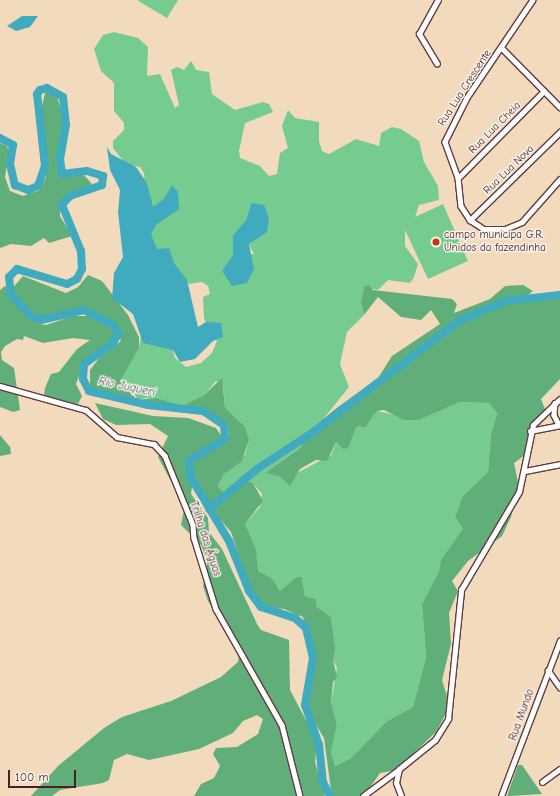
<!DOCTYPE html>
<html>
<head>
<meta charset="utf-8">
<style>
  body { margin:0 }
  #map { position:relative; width:560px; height:796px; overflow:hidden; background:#f2dbbc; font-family:"Comic Neue",sans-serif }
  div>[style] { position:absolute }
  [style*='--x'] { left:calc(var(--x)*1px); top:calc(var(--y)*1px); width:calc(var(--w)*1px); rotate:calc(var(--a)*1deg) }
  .green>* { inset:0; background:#76cb90 }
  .forest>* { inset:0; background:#60af7a }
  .water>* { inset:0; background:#40abbf }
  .river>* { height:8px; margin:-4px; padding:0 4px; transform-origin:4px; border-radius:4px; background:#40abbf }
  .roads { filter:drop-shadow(1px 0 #633b41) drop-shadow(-1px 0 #633b41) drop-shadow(0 1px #633b41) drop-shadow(0 -1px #633b41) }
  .minor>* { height:4.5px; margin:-2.25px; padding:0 2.25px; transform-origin:2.25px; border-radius:2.25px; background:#fff }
  .dots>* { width:11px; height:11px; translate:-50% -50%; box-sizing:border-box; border:2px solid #f7f3e8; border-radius:50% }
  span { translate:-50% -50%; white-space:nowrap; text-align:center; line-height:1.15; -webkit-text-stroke:3px #f7f3e8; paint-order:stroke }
  .street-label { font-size:11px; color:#4a1f2b }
  .poi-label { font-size:11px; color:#4a1f2b }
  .left { translate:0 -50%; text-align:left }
  .water-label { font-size:12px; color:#465766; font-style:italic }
  .scale { position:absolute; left:8px; top:770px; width:68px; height:18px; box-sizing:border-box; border:2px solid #4a1f2b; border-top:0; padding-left:5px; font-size:12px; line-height:14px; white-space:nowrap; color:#4a1f2b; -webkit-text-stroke:3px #f7f3e8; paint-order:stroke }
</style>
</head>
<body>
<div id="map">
  <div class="green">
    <i style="clip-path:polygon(137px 0,178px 0,167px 18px)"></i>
    <i style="clip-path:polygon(evenodd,114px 32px,138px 38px,148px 47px,147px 76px,160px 74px,175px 108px,179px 105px,171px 70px,177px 67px,184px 70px,191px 61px,196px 70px,209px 72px,212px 94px,235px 110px,263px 102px,269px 104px,273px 112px,245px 123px,239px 151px,240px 158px,260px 166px,269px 176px,277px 174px,280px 153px,288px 148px,282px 126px,288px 110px,295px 118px,319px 122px,319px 141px,322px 151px,329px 154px,356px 139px,379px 146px,381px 133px,392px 127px,401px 129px,419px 141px,424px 162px,438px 186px,439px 200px,419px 205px,415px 217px,443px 204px,468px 261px,428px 279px,405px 230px,405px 246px,418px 264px,414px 277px,410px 283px,388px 280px,378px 290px,364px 287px,361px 302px,364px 315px,347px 332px,340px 364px,349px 387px,300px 448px,265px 473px,295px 474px,331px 455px,336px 442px,341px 447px,349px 447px,354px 429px,358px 426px,365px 428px,377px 411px,419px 420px,460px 402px,489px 403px,497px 413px,491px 434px,488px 472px,462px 497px,455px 517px,464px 530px,422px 604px,426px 657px,413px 707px,387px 721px,351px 758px,335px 766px,331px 752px,337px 725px,331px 702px,337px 668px,333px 660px,331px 617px,316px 606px,315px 599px,305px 596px,302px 577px,280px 591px,272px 578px,258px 571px,245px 524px,260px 507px,262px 494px,253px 483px,240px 478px,223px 492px,218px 486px,224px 474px,245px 455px,249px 440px,240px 422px,225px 407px,223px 385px,216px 381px,204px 395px,182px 406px,147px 398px,137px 400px,134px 392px,121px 385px,121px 378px,139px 348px,142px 329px,171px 343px,175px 358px,186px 367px,201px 363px,212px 353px,217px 341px,204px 319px,203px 297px,210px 294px,208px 286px,202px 282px,189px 284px,179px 273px,150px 257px,144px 173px,140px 167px,126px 164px,113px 148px,113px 141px,124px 130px,124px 123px,114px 111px,114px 83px,101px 71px,94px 49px,103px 35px,114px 32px,251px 203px,257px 237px,249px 244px,254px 254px,233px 255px,233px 235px,246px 220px,251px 203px)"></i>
  </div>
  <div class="forest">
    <i style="clip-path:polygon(46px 89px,52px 89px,57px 96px,63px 118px,58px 168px,69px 176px,83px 174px,92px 184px,60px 202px,60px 216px,72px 236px,49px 243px,44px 238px,31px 246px,11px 244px,0 248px,0 143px,7px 146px,9px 153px,5px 177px,10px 191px,23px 196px,40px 190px,46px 177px,41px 110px)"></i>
    <i style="clip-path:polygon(88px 275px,102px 281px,128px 315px,139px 337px,139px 348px,120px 381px,137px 400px,156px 398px,182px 406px,204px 395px,222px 378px,225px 407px,245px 427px,249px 440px,242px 461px,224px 474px,218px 486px,223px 492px,240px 478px,253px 483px,263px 501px,245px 524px,256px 550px,258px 571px,272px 578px,280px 591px,297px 577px,302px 577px,305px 596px,316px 599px,316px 606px,331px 617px,335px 651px,333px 660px,337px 677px,333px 682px,331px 702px,337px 725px,331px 752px,335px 766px,351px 758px,387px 721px,413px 707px,426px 657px,422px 604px,439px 572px,441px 560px,463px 529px,455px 517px,462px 497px,488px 472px,491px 434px,497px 413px,489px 403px,460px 402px,419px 420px,404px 420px,384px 410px,377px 411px,365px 428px,358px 426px,355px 429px,349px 447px,343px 449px,336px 442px,327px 461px,316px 460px,300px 469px,290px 486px,279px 476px,265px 473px,300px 448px,313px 428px,334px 410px,378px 378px,392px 356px,440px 324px,431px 310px,421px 320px,401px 317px,378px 297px,364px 315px,361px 302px,364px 287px,369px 285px,373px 290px,452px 299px,457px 304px,454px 313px,490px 299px,505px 286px,523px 285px,533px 291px,528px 295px,531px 301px,560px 298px,560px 379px,541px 399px,547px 414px,530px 436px,525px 455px,514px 463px,519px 487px,511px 517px,502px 536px,468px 561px,452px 581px,458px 591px,449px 613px,451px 644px,442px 680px,450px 706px,436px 732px,396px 770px,380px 773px,364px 796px,334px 796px,331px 790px,324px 738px,305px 707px,311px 654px,303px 617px,284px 609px,270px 608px,258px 600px,247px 581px,231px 532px,213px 511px,204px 492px,192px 487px,191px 494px,208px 518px,209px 532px,222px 549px,257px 624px,261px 630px,289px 640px,290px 690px,317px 741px,315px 762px,325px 796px,194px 796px,201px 784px,214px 778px,220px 766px,213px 754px,216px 748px,237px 747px,258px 734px,263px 719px,257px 715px,243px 721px,233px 733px,199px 749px,149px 760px,127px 754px,114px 760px,109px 780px,103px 783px,60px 790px,52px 796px,31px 796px,58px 766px,104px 728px,122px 717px,171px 701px,221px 677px,238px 662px,239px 654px,208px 601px,203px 586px,208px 560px,201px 545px,181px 525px,184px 510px,179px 496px,158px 457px,168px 436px,150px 424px,116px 425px,103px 419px,95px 403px,153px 416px,188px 418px,216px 428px,224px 440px,229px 435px,227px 422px,199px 410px,169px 411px,111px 396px,97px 397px,90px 385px,90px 370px,99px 358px,121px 341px,112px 323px,100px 314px,85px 312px,64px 313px,44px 323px,32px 316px,29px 309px,21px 311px,39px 324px,46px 325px,73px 316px,94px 316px,113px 328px,117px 335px,113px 341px,91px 358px,79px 376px,76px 384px,82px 396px,78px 404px,50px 399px,44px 395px,45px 388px,51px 374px,59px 372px,77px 349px,90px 340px,73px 338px,43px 343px,24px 336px,23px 340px,17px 339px,5px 346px,1px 352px,2px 360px,14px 368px,20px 410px,13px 412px,0 407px,0 290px,5px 286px,9px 292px,23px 276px,66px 293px,78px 287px)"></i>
    <i style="clip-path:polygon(0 435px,10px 447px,11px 454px,0 456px)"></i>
    <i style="clip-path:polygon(518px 765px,522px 765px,542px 794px,507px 796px)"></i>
  </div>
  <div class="water">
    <i style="clip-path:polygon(22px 16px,38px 16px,30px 27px,16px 31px,7px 26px)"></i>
    <i style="clip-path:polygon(107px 147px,111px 154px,136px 167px,147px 183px,153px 207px,164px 199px,172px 185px,178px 192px,179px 209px,157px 224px,151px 234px,157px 249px,169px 248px,174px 263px,187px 280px,198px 327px,206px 322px,221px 323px,223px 337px,213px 341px,195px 359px,180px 362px,173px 350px,143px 343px,133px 314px,112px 298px,114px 273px,123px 257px,118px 212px,120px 190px,110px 170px)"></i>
    <i style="clip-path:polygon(251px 203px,264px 205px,269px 219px,267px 232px,249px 244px,254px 269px,247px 283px,232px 286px,222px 271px,233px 255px,233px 235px,246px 220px)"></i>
  </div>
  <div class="river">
    <i style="--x:0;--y:138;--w:15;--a:28"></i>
    <i style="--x:13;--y:145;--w:19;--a:99"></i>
    <i style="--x:10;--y:164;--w:22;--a:77"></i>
    <i style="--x:15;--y:185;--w:14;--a:21"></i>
    <i style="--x:28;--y:190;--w:11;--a:-22"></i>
    <i style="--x:38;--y:186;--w:21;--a:-71"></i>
    <i style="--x:45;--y:166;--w:72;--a:-96.3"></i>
    <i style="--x:37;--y:94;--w:5;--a:-53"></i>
    <i style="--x:40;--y:90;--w:7;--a:-16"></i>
    <i style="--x:47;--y:88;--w:18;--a:29"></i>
    <i style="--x:63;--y:97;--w:28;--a:84"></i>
    <i style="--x:66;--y:125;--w:35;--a:100"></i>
    <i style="--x:60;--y:159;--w:15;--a:82"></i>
    <i style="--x:62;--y:174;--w:25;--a:-7"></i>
    <i style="--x:87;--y:171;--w:17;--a:17"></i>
    <i style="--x:103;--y:176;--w:9;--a:96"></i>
    <i style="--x:102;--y:185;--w:34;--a:161"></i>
    <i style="--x:70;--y:196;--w:12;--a:132"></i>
    <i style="--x:62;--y:205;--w:50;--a:67.6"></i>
    <i style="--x:81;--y:251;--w:18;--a:87"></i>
    <i style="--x:82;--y:269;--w:11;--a:117"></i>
    <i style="--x:77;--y:279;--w:11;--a:153"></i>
    <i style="--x:67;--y:284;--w:52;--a:-163.3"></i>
    <i style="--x:17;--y:269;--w:11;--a:135"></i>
    <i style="--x:9;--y:277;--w:18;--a:84"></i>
    <i style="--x:11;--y:295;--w:29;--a:46"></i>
    <i style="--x:31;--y:316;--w:11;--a:22"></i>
    <i style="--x:41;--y:320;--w:44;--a:-13.1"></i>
    <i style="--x:84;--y:310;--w:33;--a:27"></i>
    <i style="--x:113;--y:325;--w:10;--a:61"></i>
    <i style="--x:118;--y:334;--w:10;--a:119"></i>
    <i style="--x:113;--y:343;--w:36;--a:144"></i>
    <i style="--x:84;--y:364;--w:15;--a:94"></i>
    <i style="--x:83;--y:379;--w:13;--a:63"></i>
    <i style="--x:89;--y:391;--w:61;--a:13.3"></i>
    <i style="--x:148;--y:405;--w:55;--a:6.2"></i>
    <i style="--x:203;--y:411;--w:25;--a:34"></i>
    <i style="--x:224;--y:425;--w:14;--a:86"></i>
    <i style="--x:225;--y:439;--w:42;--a:148.6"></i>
    <i style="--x:189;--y:461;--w:17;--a:83"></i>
    <i style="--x:191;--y:478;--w:74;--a:58.9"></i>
    <i style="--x:229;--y:541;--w:54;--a:68.2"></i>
    <i style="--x:249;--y:591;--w:20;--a:53"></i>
    <i style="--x:261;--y:607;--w:36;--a:18"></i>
    <i style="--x:295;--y:618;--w:15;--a:42"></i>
    <i style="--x:306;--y:628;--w:31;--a:77"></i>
    <i style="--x:313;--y:658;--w:48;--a:99.7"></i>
    <i style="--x:305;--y:705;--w:42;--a:70.7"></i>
    <i style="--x:319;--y:745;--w:37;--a:84"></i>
    <i style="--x:323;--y:782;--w:16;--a:63"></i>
    <i style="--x:209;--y:509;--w:62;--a:-39.8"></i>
    <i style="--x:257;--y:469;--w:66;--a:-33.2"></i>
    <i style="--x:312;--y:433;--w:183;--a:-37.4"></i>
    <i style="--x:457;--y:322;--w:52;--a:-23.6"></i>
    <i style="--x:505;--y:301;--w:55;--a:-6.2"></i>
  </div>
  <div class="roads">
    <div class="minor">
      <i style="--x:533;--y:0;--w:118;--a:124"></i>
      <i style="--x:467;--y:98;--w:49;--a:116.6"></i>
      <i style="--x:445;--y:142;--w:38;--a:70"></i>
      <i style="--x:458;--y:178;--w:28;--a:84"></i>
      <i style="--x:461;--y:206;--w:17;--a:57"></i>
      <i style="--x:470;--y:220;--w:17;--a:33"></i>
      <i style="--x:484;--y:229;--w:21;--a:0"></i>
      <i style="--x:505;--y:229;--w:18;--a:-22"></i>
      <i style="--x:522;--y:222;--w:57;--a:-48.5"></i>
      <i style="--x:502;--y:48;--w:83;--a:45.5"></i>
      <i style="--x:437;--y:64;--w:35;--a:-121"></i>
      <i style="--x:419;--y:34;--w:39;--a:-61"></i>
      <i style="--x:458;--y:178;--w:122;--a:-45.3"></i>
      <i style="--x:470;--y:220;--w:126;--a:-44.4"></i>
      <i style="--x:0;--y:386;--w:89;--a:15.6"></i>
      <i style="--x:86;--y:410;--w:41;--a:41.1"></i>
      <i style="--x:117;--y:437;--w:38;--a:11"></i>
      <i style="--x:154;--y:444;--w:16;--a:47"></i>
      <i style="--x:165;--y:456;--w:74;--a:67.9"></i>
      <i style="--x:193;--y:525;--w:13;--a:86"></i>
      <i style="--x:194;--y:538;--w:74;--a:72.8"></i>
      <i style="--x:216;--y:609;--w:133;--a:60.4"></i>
      <i style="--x:282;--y:725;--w:73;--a:75.8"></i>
      <i style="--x:555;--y:403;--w:12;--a:95"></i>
      <i style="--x:554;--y:415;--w:11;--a:63"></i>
      <i style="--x:530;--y:431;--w:31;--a:-11"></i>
      <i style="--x:525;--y:471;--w:36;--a:-11"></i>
      <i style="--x:548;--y:670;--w:21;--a:55"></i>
      <i style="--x:542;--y:782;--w:22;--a:-36"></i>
      <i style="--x:363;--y:796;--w:44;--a:-36.6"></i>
      <i style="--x:401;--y:796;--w:14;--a:-111"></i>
      <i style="--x:396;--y:783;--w:14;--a:-78"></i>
      <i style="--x:399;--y:769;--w:46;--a:-38.9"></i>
      <i style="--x:435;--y:740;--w:25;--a:-58"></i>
      <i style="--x:448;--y:719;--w:130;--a:-84.2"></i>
      <i style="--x:461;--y:590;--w:114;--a:-59.4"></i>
      <i style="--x:519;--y:492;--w:68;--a:-78.2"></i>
      <i style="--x:533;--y:425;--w:37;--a:-44"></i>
      <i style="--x:501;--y:796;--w:166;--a:-69.2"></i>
    </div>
  </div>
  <div class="dots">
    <i style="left:436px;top:242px;background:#c8321e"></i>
  </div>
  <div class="street-label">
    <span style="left:465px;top:88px;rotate:-57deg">Rua Lua Crescente</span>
    <span style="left:495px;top:128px;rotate:-45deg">Rua Lua Cheia</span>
    <span style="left:509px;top:170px;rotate:-44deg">Rua Lua Nova</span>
    <span style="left:205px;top:539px;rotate:72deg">Trilha das Águas</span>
    <span style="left:522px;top:715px;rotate:-70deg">Rua Mundo</span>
  </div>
  <div class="poi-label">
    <span class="left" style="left:444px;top:242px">campo municipa G.R.<br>Unidos da fazendinha</span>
  </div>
  <div class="water-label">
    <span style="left:127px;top:387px;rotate:12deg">Rio Juqueri</span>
  </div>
  <div class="scale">100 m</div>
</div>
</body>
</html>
